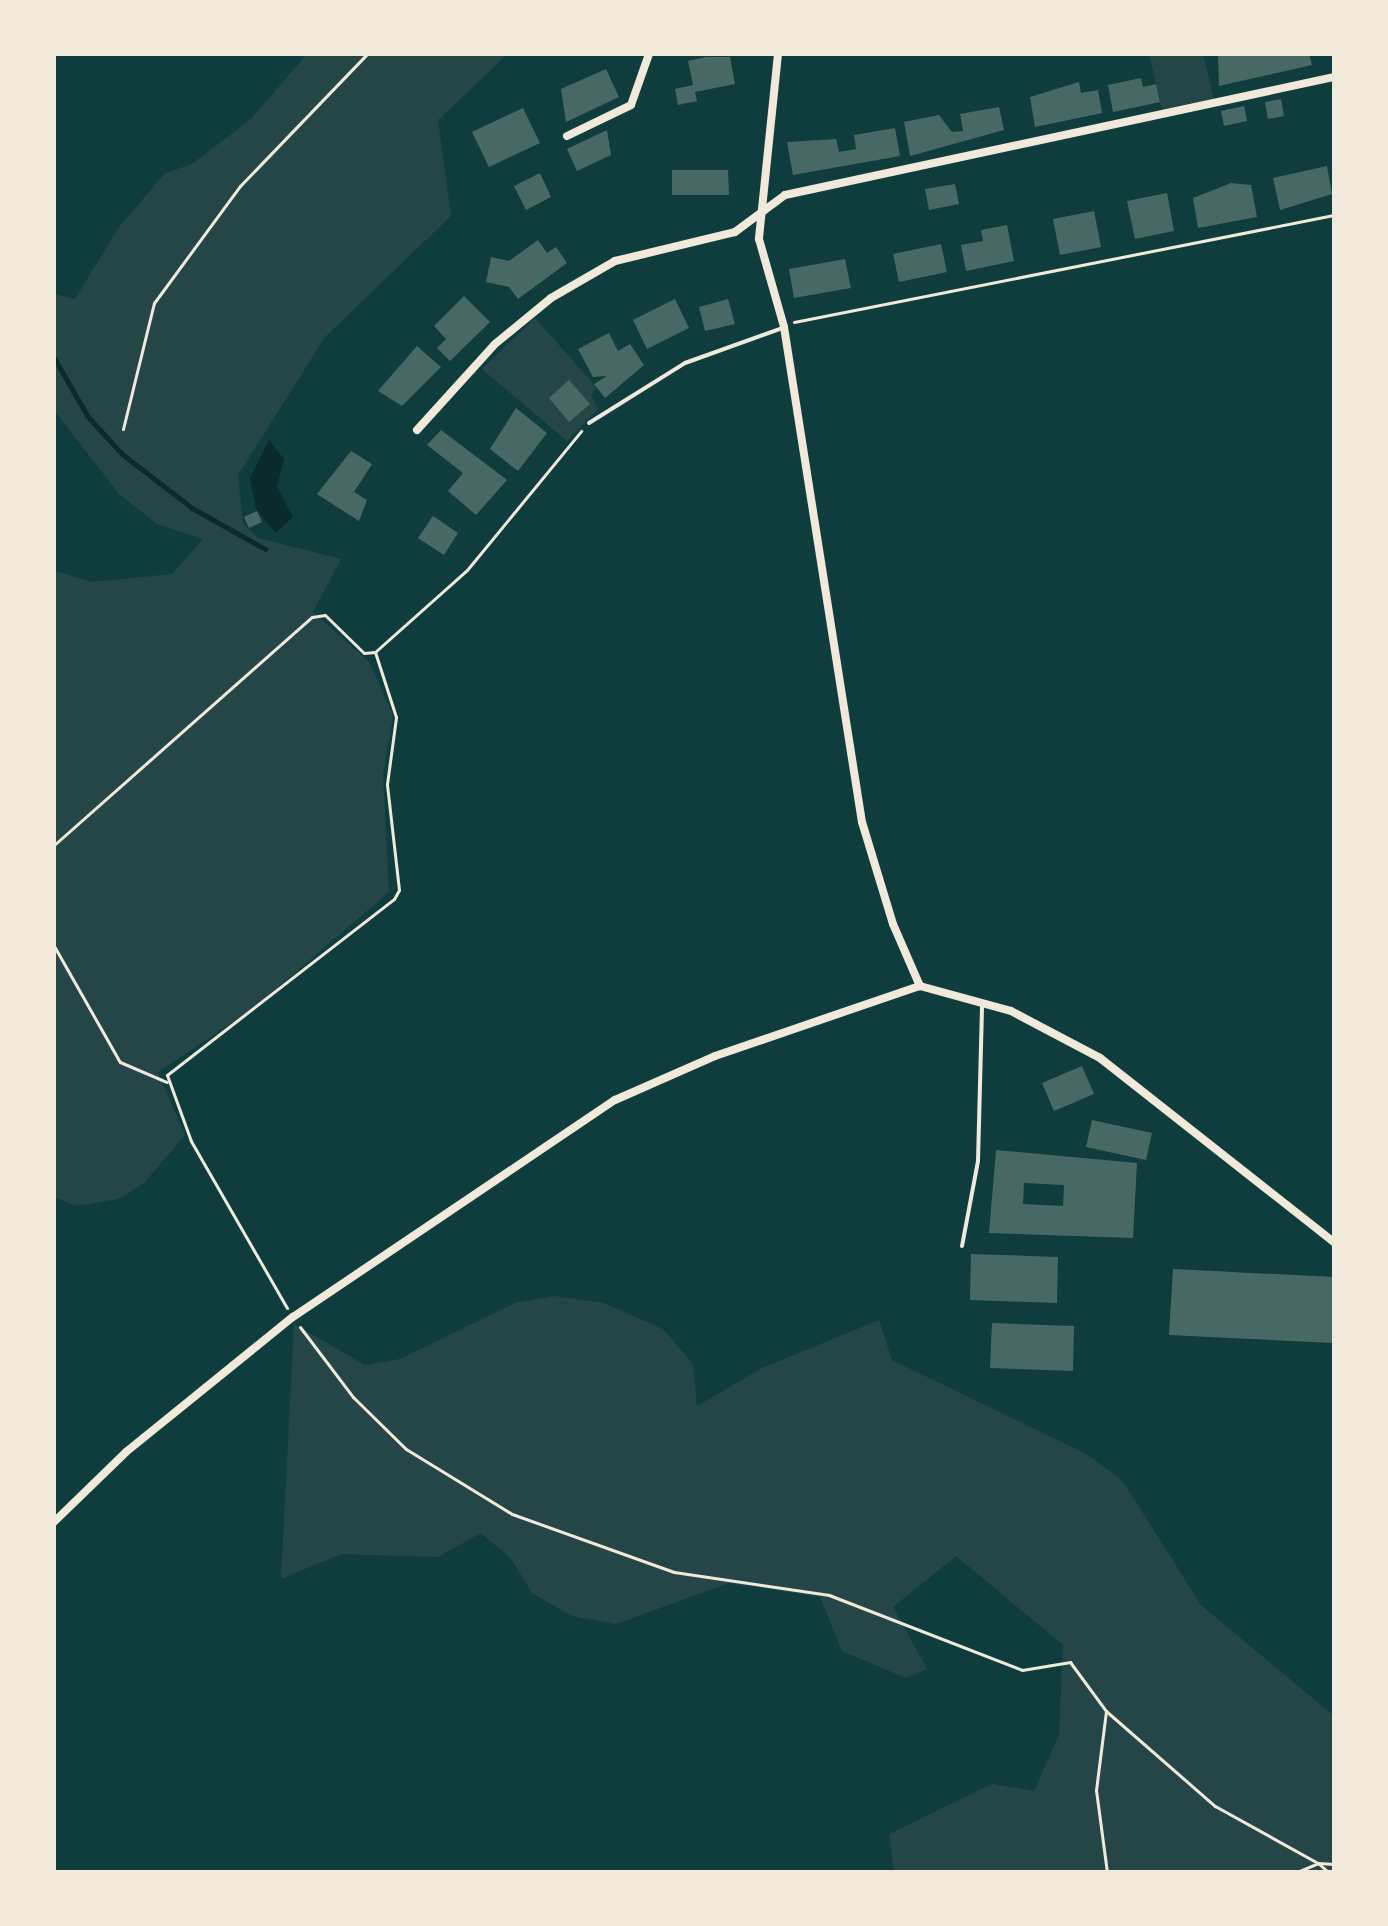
<!DOCTYPE html>
<html>
<head>
<meta charset="utf-8">
<style>
  body { margin:0 }
  #map { position:relative; width:1388px; height:1926px; overflow:hidden; background:#0f3d3e; font-family:Lato,sans-serif }
  div>[style] { position:absolute }
  [style*='--x'] { left:calc(var(--x)*1px); top:calc(var(--y)*1px); width:calc(var(--w)*1px); rotate:calc(var(--a)*1deg) }
  .green>* { inset:0; background:#244646 }
  .water>* { inset:0; background:#0a2a2b }
  .stream>* { height:5px; margin:-2.5px; padding:0 2.5px; transform-origin:2.5px; border-radius:2.5px; background:#0a2a2b }
  .building>* { inset:0; background:#486865 }
  .path>* { height:3px; margin:-1.5px; padding:0 1.5px; transform-origin:1.5px; border-radius:1.5px; background:#f1e9da }
  .service>* { height:4px; margin:-2px; padding:0 2px; transform-origin:2px; border-radius:2px; background:#f1e9da }
  .minor>* { height:8px; margin:-4px; padding:0 4px; transform-origin:4px; border-radius:4px; background:#f1e9da }
  span { translate:-50% -50%; white-space:nowrap; text-align:center; line-height:1.15; -webkit-text-stroke:6px #f1e9da; paint-order:stroke }
  .frame { position:absolute; inset:0; border:56px solid #f1e9da; pointer-events:none }
</style>
</head>
<body>
<div id="map">
  <div class="green">
    <i style="clip-path:polygon(307px 54px,508px 54px,438px 120px,451px 216px,325px 337px,238px 475px,243px 523px,258px 538px,341px 559px,313px 612px,370px 663px,393px 716px,383px 774px,389px 892px,254px 1008px,158px 1072px,185px 1135px,144px 1183px,119px 1199px,76px 1206px,54px 1197px,54px 571px,93px 582px,172px 574px,203px 539px,157px 524px,119px 494px,54px 410px,54px 294px,75px 299px,119px 227px,165px 173px,192px 164px,251px 119px)"></i>
    <i style="clip-path:polygon(1149px 54px,1203px 54px,1214px 99px,1162px 110px)"></i>
    <i style="clip-path:polygon(535px 318px,597px 388px,591px 395px,598px 409px,567px 441px,482px 369px)"></i>
    <i style="clip-path:polygon(554px 1296px,604px 1303px,663px 1329px,693px 1364px,697px 1406px,762px 1368px,879px 1320px,892px 1360px,1086px 1454px,1122px 1480px,1201px 1605px,1334px 1716px,1334px 1872px,894px 1872px,889px 1834px,992px 1784px,1034px 1791px,1059px 1735px,1063px 1645px,956px 1556px,893px 1607px,927px 1669px,906px 1678px,842px 1651px,820px 1597px,729px 1583px,616px 1624px,572px 1616px,532px 1593px,512px 1560px,481px 1533px,438px 1557px,341px 1554px,281px 1579px,294px 1324px,365px 1365px,400px 1359px,515px 1303px)"></i>
  </div>
  <div class="water">
    <i style="clip-path:polygon(269px 440px,284px 459px,277px 487px,293px 517px,276px 533px,256px 509px,250px 478px)"></i>
  </div>
  <div class="stream">
    <i style="--x:54;--y:358;--w:68;--a:60"></i>
    <i style="--x:88;--y:417;--w:50;--a:47.4"></i>
    <i style="--x:122;--y:454;--w:88;--a:37.6"></i>
    <i style="--x:192;--y:508;--w:84;--a:29.3"></i>
  </div>
  <div class="building">
    <i style="clip-path:polygon(1218px 54px,1309px 54px,1312px 65px,1219px 86px)"></i>
    <i style="clip-path:polygon(706px 57px,730px 57px,735px 84px,695px 92px,697px 101px,678px 105px,675px 89px,693px 85px,688px 61px)"></i>
    <i style="clip-path:polygon(606px 69px,619px 97px,566px 122px,561px 89px)"></i>
    <i style="clip-path:polygon(1141px 78px,1143px 87px,1156px 84px,1160px 102px,1113px 112px,1108px 85px)"></i>
    <i style="clip-path:polygon(1079px 82px,1081px 93px,1098px 90px,1102px 113px,1035px 127px,1030px 97px)"></i>
    <i style="clip-path:polygon(1281px 99px,1284px 116px,1268px 119px,1265px 102px)"></i>
    <i style="clip-path:polygon(1244px 106px,1247px 121px,1224px 126px,1221px 111px)"></i>
    <i style="clip-path:polygon(999px 107px,1004px 130px,910px 156px,904px 122px,939px 115px,952px 132px,963px 131px,960px 114px)"></i>
    <i style="clip-path:polygon(523px 108px,540px 143px,489px 167px,472px 132px)"></i>
    <i style="clip-path:polygon(895px 128px,900px 156px,793px 175px,787px 142px,836px 139px,839px 152px,856px 149px,854px 135px)"></i>
    <i style="clip-path:polygon(607px 130px,611px 155px,577px 171px,567px 149px)"></i>
    <i style="clip-path:polygon(1327px 166px,1332px 194px,1280px 210px,1273px 178px)"></i>
    <i style="clip-path:polygon(672px 170px,728px 170px,729px 195px,672px 195px)"></i>
    <i style="clip-path:polygon(540px 173px,551px 197px,526px 210px,514px 186px)"></i>
    <i style="clip-path:polygon(1231px 183px,1251px 185px,1257px 217px,1198px 228px,1193px 198px)"></i>
    <i style="clip-path:polygon(955px 184px,959px 204px,929px 210px,925px 189px)"></i>
    <i style="clip-path:polygon(1167px 193px,1174px 231px,1135px 239px,1127px 201px)"></i>
    <i style="clip-path:polygon(1094px 211px,1101px 247px,1060px 255px,1053px 219px)"></i>
    <i style="clip-path:polygon(1007px 225px,1014px 261px,966px 271px,961px 245px,983px 241px,981px 230px)"></i>
    <i style="clip-path:polygon(538px 240px,547px 253px,556px 247px,567px 263px,518px 299px,509px 287px,486px 282px,491px 257px,509px 261px)"></i>
    <i style="clip-path:polygon(941px 244px,947px 272px,899px 282px,893px 254px)"></i>
    <i style="clip-path:polygon(845px 259px,851px 288px,794px 298px,789px 269px)"></i>
    <i style="clip-path:polygon(464px 296px,490px 322px,450px 361px,437px 348px,446px 339px,434px 326px)"></i>
    <i style="clip-path:polygon(675px 299px,689px 328px,647px 349px,633px 320px)"></i>
    <i style="clip-path:polygon(728px 299px,735px 324px,705px 331px,699px 307px)"></i>
    <i style="clip-path:polygon(609px 333px,618px 351px,630px 344px,644px 365px,605px 398px,594px 384px,607px 376px,593px 377px,578px 349px)"></i>
    <i style="clip-path:polygon(417px 346px,441px 367px,402px 406px,378px 391px)"></i>
    <i style="clip-path:polygon(569px 380px,590px 404px,569px 422px,549px 398px)"></i>
    <i style="clip-path:polygon(516px 408px,547px 433px,518px 471px,490px 449px)"></i>
    <i style="clip-path:polygon(441px 430px,507px 480px,476px 515px,448px 491px,463px 473px,427px 445px)"></i>
    <i style="clip-path:polygon(351px 451px,372px 464px,354px 492px,367px 500px,359px 521px,317px 494px)"></i>
    <i style="clip-path:polygon(257px 511px,262px 522px,249px 528px,244px 517px)"></i>
    <i style="clip-path:polygon(433px 516px,458px 533px,444px 555px,418px 538px)"></i>
    <i style="clip-path:polygon(1082px 1066px,1094px 1094px,1054px 1111px,1042px 1083px)"></i>
    <i style="clip-path:polygon(1092px 1120px,1152px 1133px,1146px 1160px,1086px 1147px)"></i>
    <i style="clip-path:polygon(evenodd,996px 1150px,1137px 1163px,1133px 1238px,989px 1233px,996px 1150px,1024px 1183px,1064px 1185px,1063px 1206px,1023px 1204px,1024px 1183px)"></i>
    <i style="clip-path:polygon(971px 1254px,1058px 1257px,1057px 1303px,970px 1300px)"></i>
    <i style="clip-path:polygon(1173px 1269px,1334px 1277px,1333px 1343px,1169px 1335px)"></i>
    <i style="clip-path:polygon(992px 1323px,1074px 1326px,1073px 1371px,990px 1368px)"></i>
  </div>
  <div class="path">
    <i style="--x:794;--y:322;--w:550;--a:-11.21"></i>
    <i style="--x:123;--y:429;--w:130;--a:-76.2"></i>
    <i style="--x:154;--y:303;--w:145;--a:-53.7"></i>
    <i style="--x:240;--y:186;--w:183;--a:-46.1"></i>
    <i style="--x:54;--y:845;--w:344;--a:-41.5"></i>
    <i style="--x:312;--y:617;--w:13;--a:-9"></i>
    <i style="--x:325;--y:615;--w:54;--a:44.3"></i>
    <i style="--x:364;--y:653;--w:11;--a:-5"></i>
    <i style="--x:54;--y:946;--w:133;--a:60.4"></i>
    <i style="--x:120;--y:1062;--w:51;--a:23.1"></i>
    <i style="--x:287;--y:1308;--w:193;--a:-119.9"></i>
    <i style="--x:191;--y:1141;--w:70;--a:-110"></i>
    <i style="--x:167;--y:1075;--w:287;--a:-37.8"></i>
    <i style="--x:394;--y:899;--w:10;--a:-61"></i>
    <i style="--x:399;--y:890;--w:107;--a:-96.5"></i>
    <i style="--x:387;--y:784;--w:68;--a:-82.3"></i>
    <i style="--x:396;--y:717;--w:68;--a:-107.9"></i>
    <i style="--x:375;--y:652;--w:123;--a:-41.7"></i>
    <i style="--x:467;--y:570;--w:180;--a:-50.6"></i>
    <i style="--x:300;--y:1327;--w:88;--a:52.9"></i>
    <i style="--x:353;--y:1397;--w:74;--a:44.5"></i>
    <i style="--x:406;--y:1449;--w:124;--a:31.5"></i>
    <i style="--x:512;--y:1514;--w:172;--a:19.7"></i>
    <i style="--x:674;--y:1572;--w:157;--a:8.4"></i>
    <i style="--x:829;--y:1595;--w:207;--a:21.2"></i>
    <i style="--x:1022;--y:1670;--w:49;--a:-9.5"></i>
    <i style="--x:1070;--y:1662;--w:61;--a:53.7"></i>
    <i style="--x:1106;--y:1711;--w:80;--a:97.2"></i>
    <i style="--x:1096;--y:1790;--w:83;--a:82.4"></i>
    <i style="--x:1106;--y:1711;--w:145;--a:41.1"></i>
    <i style="--x:1215;--y:1806;--w:118;--a:29"></i>
    <i style="--x:1318;--y:1863;--w:16;--a:4"></i>
    <i style="--x:1297;--y:1872;--w:23;--a:-23"></i>
    <i style="--x:1318;--y:1863;--w:13;--a:42"></i>
  </div>
  <div class="service">
    <i style="--x:589;--y:423;--w:113;--a:-32"></i>
    <i style="--x:685;--y:363;--w:104;--a:-19.7"></i>
    <i style="--x:962;--y:1246;--w:86;--a:-79.3"></i>
    <i style="--x:978;--y:1161;--w:157;--a:-88.5"></i>
  </div>
  <div class="minor">
    <i style="--x:778;--y:54;--w:186;--a:95.9"></i>
    <i style="--x:759;--y:239;--w:91;--a:74.1"></i>
    <i style="--x:784;--y:327;--w:501;--a:81.05"></i>
    <i style="--x:862;--y:822;--w:107;--a:73.1"></i>
    <i style="--x:893;--y:924;--w:68;--a:66.5"></i>
    <i style="--x:567;--y:136;--w:71;--a:-25.8"></i>
    <i style="--x:631;--y:105;--w:54;--a:-70.6"></i>
    <i style="--x:417;--y:430;--w:116;--a:-47.8"></i>
    <i style="--x:495;--y:344;--w:72;--a:-39.4"></i>
    <i style="--x:551;--y:298;--w:74;--a:-30"></i>
    <i style="--x:615;--y:261;--w:123;--a:-13.6"></i>
    <i style="--x:735;--y:232;--w:62;--a:-36.5"></i>
    <i style="--x:785;--y:195;--w:562;--a:-12.13"></i>
    <i style="--x:54;--y:1522;--w:100;--a:-44.2"></i>
    <i style="--x:126;--y:1452;--w:215;--a:-39"></i>
    <i style="--x:293;--y:1317;--w:388;--a:-34"></i>
    <i style="--x:615;--y:1100;--w:109;--a:-23.7"></i>
    <i style="--x:715;--y:1056;--w:217;--a:-18.9"></i>
    <i style="--x:920;--y:986;--w:94;--a:15.4"></i>
    <i style="--x:1011;--y:1011;--w:101;--a:27.8"></i>
    <i style="--x:1100;--y:1058;--w:298;--a:38.2"></i>
  </div>
  <div class="frame"></div>
</div>
</body>
</html>
